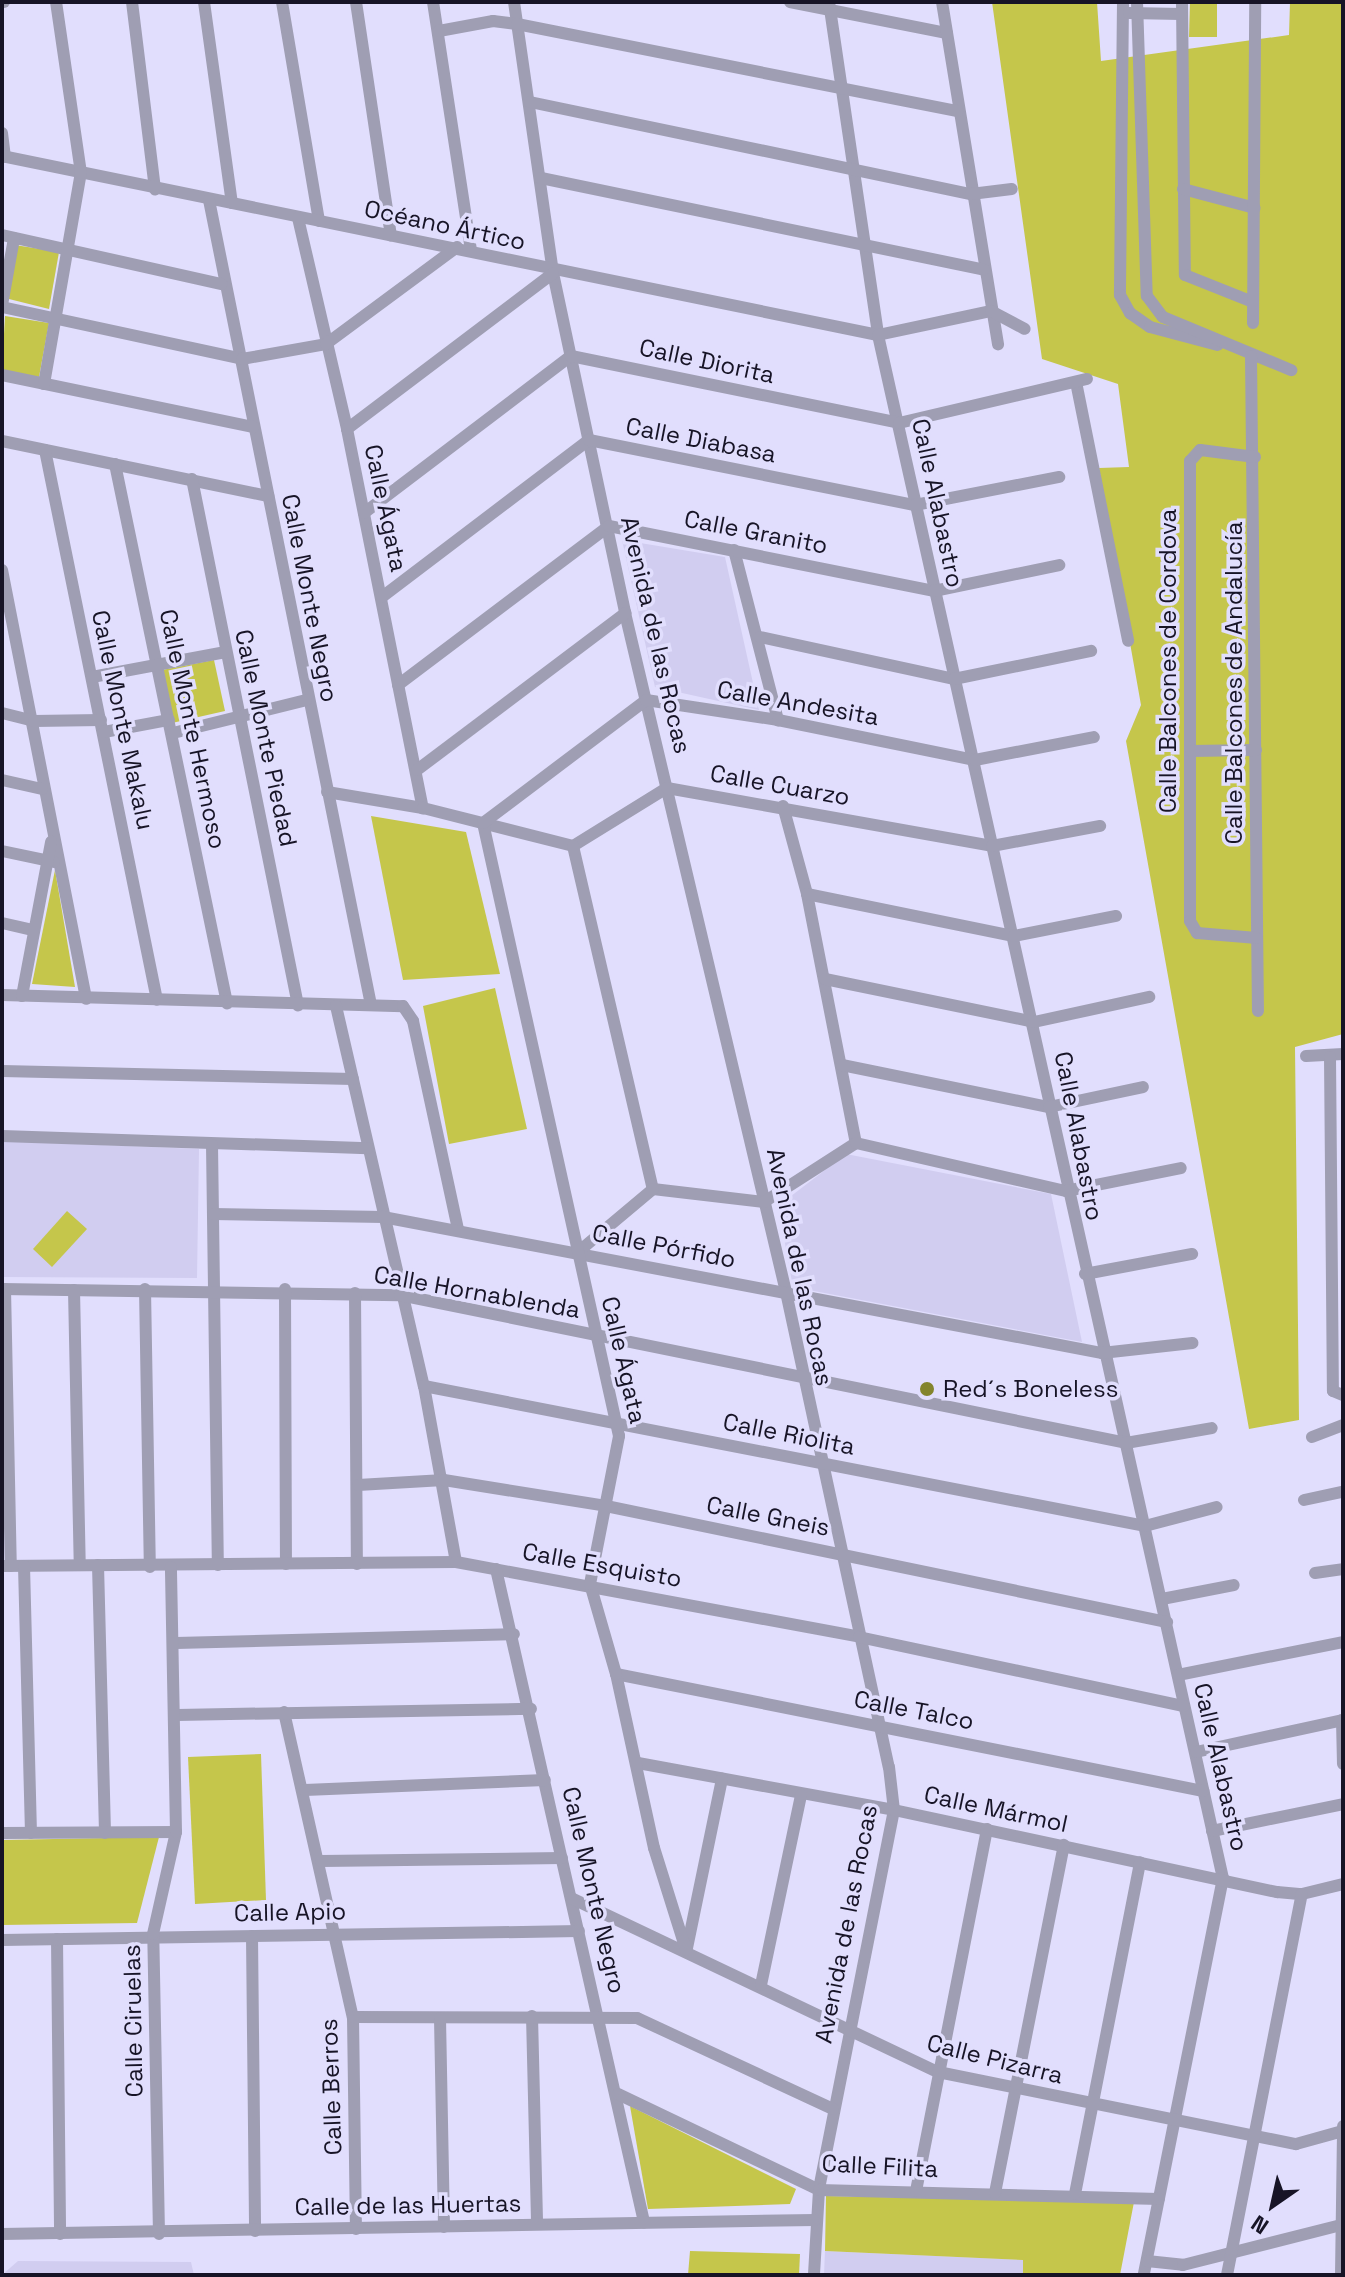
<!DOCTYPE html>
<html>
<head>
<meta charset="utf-8">
<style>
  body { margin:0 }
  #map { position:relative; width:1345px; height:2277px; overflow:hidden; background:#e1defd; font-family:"Space Grotesk",sans-serif }
  div>[style] { position:absolute }
  [style*='--x'] { left:calc(var(--x)*1px); top:calc(var(--y)*1px); width:calc(var(--w)*1px); rotate:calc(var(--a)*1deg) }
  .built>* { inset:0; background:#d1cdf0 }
  .green>* { inset:0; background:#c5c64b }
  .minor>* { height:12px; margin:-6px; padding:0 6px; transform-origin:6px; border-radius:6px; background:#9f9eb3 }
  .dots>* { width:22px; height:22px; translate:-50% -50%; box-sizing:border-box; border:4px solid #e1defd; border-radius:50% }
  span { translate:-50% -50%; white-space:nowrap; text-align:center; line-height:1.15; -webkit-text-stroke:7px #e1defd; paint-order:stroke }
  .street-label { font-size:24px; color:#171426 }
  .poi-label { font-size:24px; color:#171426 }
  .left { translate:0 -50%; text-align:left }
  .frame { position:absolute; inset:0; border:4px solid #171426; pointer-events:none }
  .north { position:absolute; left:1233px; top:2165px; width:80px; height:80px; -webkit-text-stroke:6px #e1defd; paint-order:stroke; rotate:214deg; font-size:22px; font-weight:700; line-height:32px; text-align:center; color:#171426 }
  .north::after { content:''; display:block; margin:auto; width:28px; height:36px; background:#171426; clip-path:polygon(50% 0,100% 100%,50% 72%,0 100%) }
</style>
</head>
<body>
<div id="map">
  <div class="built">
    <i style="clip-path:polygon(622px 540px,725px 557px,759px 710px,655px 687px)"></i>
    <i style="clip-path:polygon(2px 1141px,199px 1149px,197px 1278px,2px 1277px)"></i>
    <i style="clip-path:polygon(846px 1154px,1051px 1194px,1082px 1342px,793px 1287px,778px 1206px)"></i>
    <i style="clip-path:polygon(825px 2251px,1024px 2260px,1023px 2275px,824px 2275px)"></i>
    <i style="clip-path:polygon(18px 2261px,191px 2262px,194px 2275px,2px 2275px)"></i>
  </div>
  <div class="green">
    <i style="clip-path:polygon(992px 2px,1097px 2px,1101px 61px,1289px 35px,1290px 2px,1343px 2px,1343px 1034px,1295px 1047px,1299px 1420px,1249px 1429px,1126px 741px,1141px 705px,1099px 468px,1129px 467px,1118px 384px,1042px 359px)"></i>
    <i style="clip-path:polygon(1190px 2px,1217px 2px,1217px 37px,1189px 37px)"></i>
    <i style="clip-path:polygon(15px 245px,59px 252px,49px 309px,5px 298px)"></i>
    <i style="clip-path:polygon(5px 316px,49px 323px,39px 377px,2px 370px)"></i>
    <i style="clip-path:polygon(214px 660px,225px 711px,172px 723px,162px 670px)"></i>
    <i style="clip-path:polygon(371px 816px,466px 832px,500px 974px,403px 980px)"></i>
    <i style="clip-path:polygon(55px 870px,75px 987px,32px 984px)"></i>
    <i style="clip-path:polygon(495px 988px,527px 1129px,449px 1144px,423px 1006px)"></i>
    <i style="clip-path:polygon(67px 1211px,87px 1229px,52px 1267px,33px 1249px)"></i>
    <i style="clip-path:polygon(261px 1754px,266px 1900px,195px 1904px,188px 1757px)"></i>
    <i style="clip-path:polygon(159px 1837px,137px 1923px,2px 1925px,2px 1840px)"></i>
    <i style="clip-path:polygon(630px 2106px,796px 2189px,790px 2204px,648px 2209px)"></i>
    <i style="clip-path:polygon(826px 2196px,1134px 2202px,1120px 2275px,1023px 2275px,1023px 2260px,825px 2251px)"></i>
    <i style="clip-path:polygon(690px 2251px,800px 2254px,799px 2275px,688px 2275px)"></i>
  </div>
  <div class="minor">
    <i style="--x:2;--y:2;--w:2;--a:0"></i>
    <i style="--x:132;--y:2;--w:189;--a:83"></i>
    <i style="--x:204;--y:2;--w:203;--a:82.1"></i>
    <i style="--x:282;--y:2;--w:222;--a:80.4"></i>
    <i style="--x:356;--y:2;--w:236;--a:81.5"></i>
    <i style="--x:433;--y:2;--w:250;--a:81.3"></i>
    <i style="--x:514;--y:2;--w:274;--a:81.8"></i>
    <i style="--x:553;--y:273;--w:348;--a:78"></i>
    <i style="--x:625;--y:613;--w:698;--a:76.66"></i>
    <i style="--x:786;--y:1292;--w:486;--a:77.8"></i>
    <i style="--x:889;--y:1767;--w:43;--a:83.4"></i>
    <i style="--x:894;--y:1810;--w:387;--a:101.2"></i>
    <i style="--x:819;--y:2190;--w:85;--a:93.4"></i>
    <i style="--x:790;--y:2;--w:160;--a:11.2"></i>
    <i style="--x:829;--y:2;--w:337;--a:81.6"></i>
    <i style="--x:878;--y:335;--w:1581;--a:77.4"></i>
    <i style="--x:1223;--y:1878;--w:405;--a:101.3"></i>
    <i style="--x:942;--y:2;--w:347;--a:80.7"></i>
    <i style="--x:1123;--y:2;--w:293;--a:90.6"></i>
    <i style="--x:1120;--y:295;--w:21;--a:61"></i>
    <i style="--x:1130;--y:313;--w:24;--a:35"></i>
    <i style="--x:1150;--y:327;--w:70;--a:14.8"></i>
    <i style="--x:1137;--y:2;--w:294;--a:88.1"></i>
    <i style="--x:1147;--y:296;--w:26;--a:53"></i>
    <i style="--x:1163;--y:317;--w:139;--a:22.5"></i>
    <i style="--x:1182;--y:2;--w:273;--a:89.4"></i>
    <i style="--x:1185;--y:275;--w:73;--a:21.7"></i>
    <i style="--x:1129;--y:13;--w:52;--a:1.1"></i>
    <i style="--x:439;--y:31;--w:55;--a:-10.5"></i>
    <i style="--x:493;--y:21;--w:24;--a:7"></i>
    <i style="--x:517;--y:24;--w:449;--a:11.2"></i>
    <i style="--x:530;--y:102;--w:450;--a:11.8"></i>
    <i style="--x:971;--y:194;--w:41;--a:-7"></i>
    <i style="--x:2;--y:133;--w:24;--a:83"></i>
    <i style="--x:2;--y:156;--w:894;--a:11.55"></i>
    <i style="--x:878;--y:335;--w:116;--a:-12"></i>
    <i style="--x:541;--y:178;--w:452;--a:11.7"></i>
    <i style="--x:1183;--y:189;--w:74;--a:14.8"></i>
    <i style="--x:209;--y:200;--w:821;--a:78.62"></i>
    <i style="--x:298;--y:218;--w:217;--a:76.9"></i>
    <i style="--x:347;--y:429;--w:387;--a:78.7"></i>
    <i style="--x:2;--y:235;--w:225;--a:12.6"></i>
    <i style="--x:2;--y:305;--w:68;--a:-79.8"></i>
    <i style="--x:2;--y:307;--w:246;--a:12.2"></i>
    <i style="--x:242;--y:359;--w:85;--a:-10.1"></i>
    <i style="--x:326;--y:344;--w:163;--a:-36.5"></i>
    <i style="--x:991;--y:311;--w:38;--a:28"></i>
    <i style="--x:1253;--y:323;--w:321;--a:-89.6"></i>
    <i style="--x:1251;--y:356;--w:655;--a:89.39"></i>
    <i style="--x:2;--y:375;--w:257;--a:11.7"></i>
    <i style="--x:1076;--y:382;--w:264;--a:78.6"></i>
    <i style="--x:44;--y:384;--w:214;--a:-80.1"></i>
    <i style="--x:81;--y:173;--w:173;--a:-98.3"></i>
    <i style="--x:347;--y:429;--w:258;--a:-37.1"></i>
    <i style="--x:2;--y:441;--w:272;--a:11.7"></i>
    <i style="--x:45;--y:450;--w:561;--a:78.49"></i>
    <i style="--x:1255;--y:457;--w:55;--a:-172.7"></i>
    <i style="--x:1200;--y:450;--w:15;--a:132"></i>
    <i style="--x:1190;--y:461;--w:460;--a:90"></i>
    <i style="--x:1190;--y:921;--w:14;--a:60"></i>
    <i style="--x:1197;--y:933;--w:60;--a:4.8"></i>
    <i style="--x:115;--y:464;--w:551;--a:78.26"></i>
    <i style="--x:192;--y:479;--w:537;--a:78.61"></i>
    <i style="--x:364;--y:513;--w:260;--a:-37.2"></i>
    <i style="--x:571;--y:356;--w:335;--a:11.5"></i>
    <i style="--x:899;--y:423;--w:193;--a:-13.2"></i>
    <i style="--x:734;--y:550;--w:176;--a:75.5"></i>
    <i style="--x:2;--y:570;--w:437;--a:78.9"></i>
    <i style="--x:382;--y:597;--w:260;--a:-37.2"></i>
    <i style="--x:589;--y:440;--w:332;--a:11.3"></i>
    <i style="--x:915;--y:505;--w:147;--a:-11"></i>
    <i style="--x:760;--y:637;--w:198;--a:12.2"></i>
    <i style="--x:954;--y:679;--w:140;--a:-11.6"></i>
    <i style="--x:92;--y:677;--w:136;--a:-10.6"></i>
    <i style="--x:398;--y:685;--w:264;--a:-37"></i>
    <i style="--x:609;--y:526;--w:331;--a:11.3"></i>
    <i style="--x:934;--y:591;--w:128;--a:-11.7"></i>
    <i style="--x:2;--y:713;--w:33;--a:14"></i>
    <i style="--x:34;--y:721;--w:67;--a:-0.9"></i>
    <i style="--x:104;--y:732;--w:66;--a:-10.5"></i>
    <i style="--x:173;--y:733;--w:137;--a:-13.9"></i>
    <i style="--x:1191;--y:751;--w:65;--a:-0.9"></i>
    <i style="--x:417;--y:770;--w:261;--a:-37"></i>
    <i style="--x:2;--y:780;--w:41;--a:12.7"></i>
    <i style="--x:327;--y:792;--w:97;--a:9.5"></i>
    <i style="--x:423;--y:808;--w:155;--a:14.2"></i>
    <i style="--x:573;--y:846;--w:110;--a:-31.7"></i>
    <i style="--x:667;--y:788;--w:330;--a:10.1"></i>
    <i style="--x:992;--y:846;--w:110;--a:-10.5"></i>
    <i style="--x:783;--y:806;--w:91;--a:74.7"></i>
    <i style="--x:807;--y:894;--w:254;--a:78.9"></i>
    <i style="--x:573;--y:846;--w:352;--a:76.9"></i>
    <i style="--x:2;--y:851;--w:53;--a:11.9"></i>
    <i style="--x:807;--y:894;--w:211;--a:11.5"></i>
    <i style="--x:1014;--y:936;--w:104;--a:-11.1"></i>
    <i style="--x:2;--y:923;--w:32;--a:13"></i>
    <i style="--x:825;--y:979;--w:213;--a:11.6"></i>
    <i style="--x:1034;--y:1022;--w:118;--a:-12.3"></i>
    <i style="--x:2;--y:995;--w:401;--a:1.6"></i>
    <i style="--x:403;--y:1006;--w:18;--a:56"></i>
    <i style="--x:413;--y:1021;--w:213;--a:77.8"></i>
    <i style="--x:22;--y:996;--w:157;--a:-79.3"></i>
    <i style="--x:336;--y:1006;--w:390;--a:77"></i>
    <i style="--x:424;--y:1386;--w:179;--a:79.7"></i>
    <i style="--x:1306;--y:1056;--w:37;--a:-3"></i>
    <i style="--x:1330;--y:1057;--w:334;--a:89.5"></i>
    <i style="--x:1333;--y:1391;--w:11;--a:22"></i>
    <i style="--x:842;--y:1065;--w:211;--a:11.5"></i>
    <i style="--x:1049;--y:1107;--w:96;--a:-12"></i>
    <i style="--x:2;--y:1071;--w:351;--a:1.3"></i>
    <i style="--x:2;--y:1136;--w:366;--a:1.9"></i>
    <i style="--x:212;--y:1145;--w:420;--a:89.2"></i>
    <i style="--x:653;--y:1189;--w:112;--a:6.7"></i>
    <i style="--x:764;--y:1202;--w:109;--a:-32.7"></i>
    <i style="--x:856;--y:1143;--w:215;--a:12.9"></i>
    <i style="--x:1066;--y:1191;--w:117;--a:-11.3"></i>
    <i style="--x:213;--y:1214;--w:170;--a:1"></i>
    <i style="--x:383;--y:1217;--w:732;--a:10.71"></i>
    <i style="--x:1102;--y:1353;--w:91;--a:-6.3"></i>
    <i style="--x:578;--y:1252;--w:98;--a:-40"></i>
    <i style="--x:1085;--y:1274;--w:109;--a:-10.6"></i>
    <i style="--x:2;--y:1289;--w:398;--a:0.9"></i>
    <i style="--x:400;--y:1295;--w:741;--a:11.52"></i>
    <i style="--x:1126;--y:1443;--w:87;--a:-9.9"></i>
    <i style="--x:5;--y:1289;--w:277;--a:88.8"></i>
    <i style="--x:145;--y:1289;--w:278;--a:89"></i>
    <i style="--x:285;--y:1289;--w:275;--a:89.8"></i>
    <i style="--x:74;--y:1290;--w:275;--a:88.8"></i>
    <i style="--x:355;--y:1293;--w:271;--a:89.6"></i>
    <i style="--x:424;--y:1386;--w:734;--a:10.99"></i>
    <i style="--x:1145;--y:1526;--w:74;--a:-14.8"></i>
    <i style="--x:1312;--y:1437;--w:33;--a:-21"></i>
    <i style="--x:358;--y:1485;--w:86;--a:-3.3"></i>
    <i style="--x:444;--y:1480;--w:164;--a:9.1"></i>
    <i style="--x:606;--y:1506;--w:573;--a:11.68"></i>
    <i style="--x:1304;--y:1500;--w:40;--a:-12"></i>
    <i style="--x:98;--y:1565;--w:268;--a:88.5"></i>
    <i style="--x:2;--y:1566;--w:454;--a:-0.5"></i>
    <i style="--x:456;--y:1562;--w:410;--a:10.5"></i>
    <i style="--x:859;--y:1637;--w:332;--a:12"></i>
    <i style="--x:24;--y:1566;--w:267;--a:88.5"></i>
    <i style="--x:496;--y:1569;--w:670;--a:77.23"></i>
    <i style="--x:1315;--y:1573;--w:28;--a:-8"></i>
    <i style="--x:1162;--y:1599;--w:73;--a:-11"></i>
    <i style="--x:176;--y:1643;--w:338;--a:-1.5"></i>
    <i style="--x:616;--y:1674;--w:599;--a:11.27"></i>
    <i style="--x:1178;--y:1675;--w:168;--a:-11.3"></i>
    <i style="--x:284;--y:1712;--w:313;--a:77.3"></i>
    <i style="--x:353;--y:2017;--w:212;--a:89.2"></i>
    <i style="--x:177;--y:1715;--w:354;--a:-1"></i>
    <i style="--x:1342;--y:1720;--w:44;--a:88.7"></i>
    <i style="--x:1196;--y:1752;--w:150;--a:-12.3"></i>
    <i style="--x:638;--y:1763;--w:260;--a:10.4"></i>
    <i style="--x:894;--y:1810;--w:392;--a:12.1"></i>
    <i style="--x:1277;--y:1892;--w:25;--a:5"></i>
    <i style="--x:1302;--y:1894;--w:42;--a:-13.7"></i>
    <i style="--x:305;--y:1790;--w:240;--a:-2.4"></i>
    <i style="--x:1212;--y:1831;--w:134;--a:-11.6"></i>
    <i style="--x:2;--y:1833;--w:174;--a:-0.3"></i>
    <i style="--x:321;--y:1861;--w:241;--a:-0.7"></i>
    <i style="--x:571;--y:1898;--w:406;--a:25.4"></i>
    <i style="--x:938;--y:2072;--w:365;--a:11.4"></i>
    <i style="--x:1296;--y:2144;--w:49;--a:-15.5"></i>
    <i style="--x:252;--y:1936;--w:295;--a:89.4"></i>
    <i style="--x:57;--y:1939;--w:295;--a:89.4"></i>
    <i style="--x:2;--y:1940;--w:577;--a:-0.89"></i>
    <i style="--x:687;--y:1948;--w:173;--a:-78.3"></i>
    <i style="--x:686;--y:1950;--w:107;--a:-107.4"></i>
    <i style="--x:654;--y:1848;--w:178;--a:-102.3"></i>
    <i style="--x:616;--y:1674;--w:94;--a:-106.1"></i>
    <i style="--x:590;--y:1584;--w:151;--a:-78.9"></i>
    <i style="--x:619;--y:1436;--w:628;--a:-102.51"></i>
    <i style="--x:483;--y:823;--w:204;--a:-37"></i>
    <i style="--x:646;--y:700;--w:134;--a:8.6"></i>
    <i style="--x:778;--y:720;--w:201;--a:11.5"></i>
    <i style="--x:975;--y:760;--w:121;--a:-10.9"></i>
    <i style="--x:761;--y:1985;--w:194;--a:-78.1"></i>
    <i style="--x:532;--y:2016;--w:208;--a:88.6"></i>
    <i style="--x:353;--y:2017;--w:284;--a:0.2"></i>
    <i style="--x:637;--y:2018;--w:216;--a:24.9"></i>
    <i style="--x:440;--y:2018;--w:209;--a:88.9"></i>
    <i style="--x:618;--y:2094;--w:223;--a:25.5"></i>
    <i style="--x:819;--y:2190;--w:340;--a:1.5"></i>
    <i style="--x:916;--y:2191;--w:369;--a:-78.9"></i>
    <i style="--x:995;--y:2193;--w:355;--a:-78.8"></i>
    <i style="--x:1075;--y:2194;--w:338;--a:-78.9"></i>
    <i style="--x:2;--y:2234;--w:813;--a:-0.99"></i>
    <i style="--x:159;--y:2234;--w:300;--a:-91.1"></i>
    <i style="--x:153;--y:1934;--w:105;--a:-77.3"></i>
    <i style="--x:176;--y:1832;--w:265;--a:-91.1"></i>
    <i style="--x:1147;--y:2261;--w:36;--a:6"></i>
    <i style="--x:1183;--y:2265;--w:163;--a:-14.2"></i>
    <i style="--x:1227;--y:2275;--w:388;--a:-78.9"></i>
    <i style="--x:1341;--y:2275;--w:149;--a:-89.2"></i>
  </div>
  <div class="dots">
    <i style="left:927px;top:1389px;background:#83842d"></i>
  </div>
  <div class="street-label">
    <span style="left:445px;top:225px;rotate:12deg">Océano Ártico</span>
    <span style="left:707px;top:361px;rotate:12deg">Calle Diorita</span>
    <span style="left:701px;top:440px;rotate:11deg">Calle Diabasa</span>
    <span style="left:938px;top:503px;rotate:78deg">Calle Alabastro</span>
    <span style="left:386px;top:508px;rotate:78deg">Calle Ágata</span>
    <span style="left:756px;top:532px;rotate:11deg">Calle Granito</span>
    <span style="left:310px;top:598px;rotate:79deg">Calle Monte Negro</span>
    <span style="left:656px;top:635px;rotate:77deg">Avenida de las Rocas</span>
    <span style="left:1168px;top:661px;rotate:-90deg">Calle Balcones de Cordova</span>
    <span style="left:1234px;top:683px;rotate:-90deg">Calle Balcones de Andalucía</span>
    <span style="left:798px;top:703px;rotate:10deg">Calle Andesita</span>
    <span style="left:123px;top:720px;rotate:78deg">Calle Monte Makalu</span>
    <span style="left:193px;top:729px;rotate:78deg">Calle Monte Hermoso</span>
    <span style="left:266px;top:738px;rotate:78deg">Calle Monte Piedad</span>
    <span style="left:780px;top:785px;rotate:10deg">Calle Cuarzo</span>
    <span style="left:1079px;top:1136px;rotate:79deg">Calle Alabastro</span>
    <span style="left:664px;top:1246px;rotate:11deg">Calle Pórfido</span>
    <span style="left:800px;top:1267px;rotate:78deg">Avenida de las Rocas</span>
    <span style="left:477px;top:1292px;rotate:10deg">Calle Hornablenda</span>
    <span style="left:624px;top:1360px;rotate:77deg">Calle Ágata</span>
    <span style="left:789px;top:1434px;rotate:11deg">Calle Riolita</span>
    <span style="left:768px;top:1516px;rotate:11deg">Calle Gneis</span>
    <span style="left:602px;top:1565px;rotate:10deg">Calle Esquisto</span>
    <span style="left:914px;top:1710px;rotate:11deg">Calle Talco</span>
    <span style="left:1221px;top:1767px;rotate:77deg">Calle Alabastro</span>
    <span style="left:996px;top:1809px;rotate:12deg">Calle Mármol</span>
    <span style="left:594px;top:1890px;rotate:77deg">Calle Monte Negro</span>
    <span style="left:290px;top:1912px;rotate:-1deg">Calle Apio</span>
    <span style="left:846px;top:1924px;rotate:-79deg">Avenida de las Rocas</span>
    <span style="left:133px;top:2021px;rotate:-91deg">Calle Ciruelas</span>
    <span style="left:995px;top:2059px;rotate:14deg">Calle Pizarra</span>
    <span style="left:331px;top:2087px;rotate:-92deg">Calle Berros</span>
    <span style="left:880px;top:2166px;rotate:3deg">Calle Filita</span>
    <span style="left:408px;top:2205px;rotate:-1deg">Calle de las Huertas</span>
  </div>
  <div class="poi-label">
    <span class="left" style="left:943px;top:1389px">Red´s Boneless</span>
  </div>
  <div class="frame"></div>
  <div class="north">N</div>
</div>
</body>
</html>
